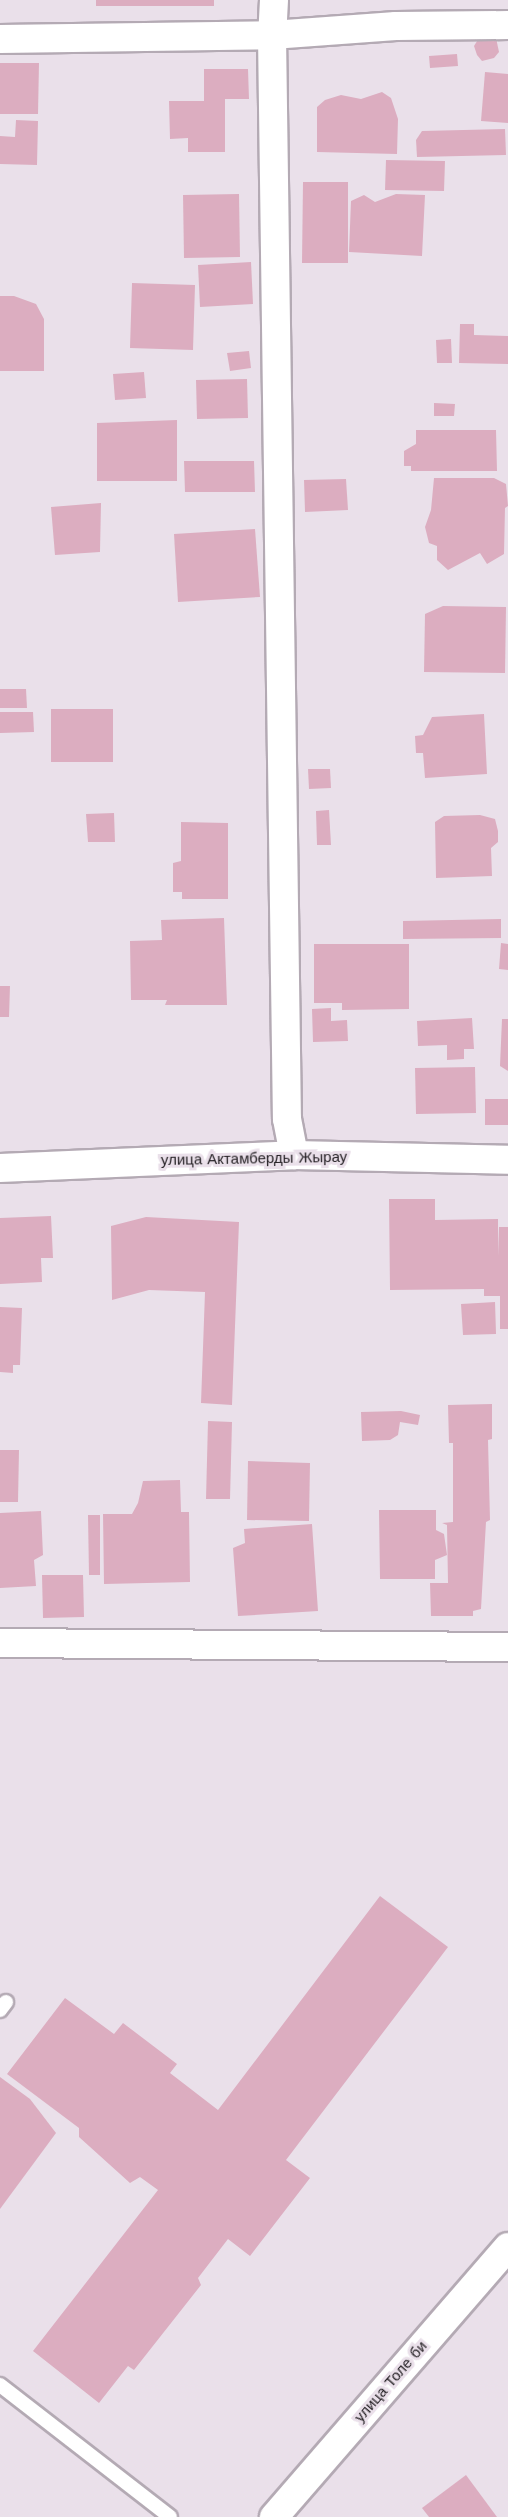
<!DOCTYPE html>
<html>
<head>
<meta charset="utf-8">
<style>
  body { margin:0 }
  #map { position:relative; width:508px; height:2517px; overflow:hidden; background:#eae0ea; font-family:"Work Sans",sans-serif }
  div>[style] { position:absolute }
  [style*='--x'] { left:calc(var(--x)*1px); top:calc(var(--y)*1px); width:calc(var(--w)*1px); rotate:calc(var(--a)*1deg) }
  .building>* { inset:0; background:#dcadc0 }
  .roads { filter:drop-shadow(2px 0 #b4aab4) drop-shadow(-2px 0 #b4aab4) drop-shadow(0 2px #b4aab4) drop-shadow(0 -2px #b4aab4) }
  .service>* { height:14px; margin:-7px; padding:0 7px; transform-origin:7px; border-radius:7px; background:#fff }
  .minor>* { height:28px; margin:-14px; padding:0 14px; transform-origin:14px; border-radius:14px; background:#fff }
  span { translate:-50% -50%; white-space:nowrap; text-align:center; line-height:1.15; -webkit-text-stroke:6px #eae0ea; paint-order:stroke }
  .street-label { font-size:15px; color:#252125 }
</style>
</head>
<body>
<div id="map">
  <div class="building">
    <i style="clip-path:polygon(96px 0,214px 0,214px 6px,96px 6px)"></i>
    <i style="clip-path:polygon(479px 38px,496px 38px,499px 52px,494px 58px,482px 61px,477px 55px,474px 46px)"></i>
    <i style="clip-path:polygon(457px 54px,458px 66px,430px 68px,429px 56px)"></i>
    <i style="clip-path:polygon(0 63px,39px 63px,38px 114px,0 114px)"></i>
    <i style="clip-path:polygon(204px 69px,248px 69px,249px 99px,225px 99px,225px 152px,188px 152px,188px 138px,170px 139px,169px 101px,204px 101px)"></i>
    <i style="clip-path:polygon(485px 72px,508px 74px,508px 123px,481px 121px)"></i>
    <i style="clip-path:polygon(382px 92px,391px 98px,398px 119px,397px 154px,317px 152px,317px 107px,325px 100px,341px 95px,361px 99px)"></i>
    <i style="clip-path:polygon(16px 120px,38px 121px,37px 165px,0 164px,0 136px,15px 137px)"></i>
    <i style="clip-path:polygon(505px 129px,506px 155px,417px 157px,416px 140px,422px 131px)"></i>
    <i style="clip-path:polygon(386px 160px,445px 161px,444px 191px,385px 190px)"></i>
    <i style="clip-path:polygon(303px 182px,348px 182px,348px 263px,302px 263px)"></i>
    <i style="clip-path:polygon(239px 194px,240px 257px,184px 258px,183px 195px)"></i>
    <i style="clip-path:polygon(396px 194px,425px 195px,422px 256px,349px 252px,351px 201px,364px 195px,375px 202px)"></i>
    <i style="clip-path:polygon(251px 262px,253px 304px,200px 307px,198px 265px)"></i>
    <i style="clip-path:polygon(132px 283px,195px 285px,193px 350px,130px 348px)"></i>
    <i style="clip-path:polygon(0 296px,14px 296px,36px 304px,44px 319px,44px 371px,0 371px)"></i>
    <i style="clip-path:polygon(460px 324px,474px 324px,474px 335px,508px 336px,508px 364px,459px 363px)"></i>
    <i style="clip-path:polygon(451px 339px,452px 363px,437px 363px,436px 340px)"></i>
    <i style="clip-path:polygon(249px 351px,251px 368px,230px 371px,227px 353px)"></i>
    <i style="clip-path:polygon(144px 372px,146px 398px,115px 400px,113px 374px)"></i>
    <i style="clip-path:polygon(247px 379px,248px 418px,197px 419px,196px 380px)"></i>
    <i style="clip-path:polygon(434px 403px,455px 404px,454px 416px,434px 416px)"></i>
    <i style="clip-path:polygon(177px 420px,177px 481px,97px 481px,97px 423px)"></i>
    <i style="clip-path:polygon(416px 430px,496px 430px,497px 471px,411px 471px,411px 466px,404px 466px,404px 451px,416px 444px)"></i>
    <i style="clip-path:polygon(184px 461px,254px 461px,255px 492px,185px 492px)"></i>
    <i style="clip-path:polygon(434px 478px,494px 478px,506px 484px,508px 506px,505px 508px,504px 554px,487px 564px,480px 553px,448px 570px,437px 560px,437px 546px,429px 543px,425px 527px,431px 510px)"></i>
    <i style="clip-path:polygon(346px 479px,348px 510px,305px 512px,304px 480px)"></i>
    <i style="clip-path:polygon(101px 503px,100px 552px,55px 555px,51px 507px)"></i>
    <i style="clip-path:polygon(255px 529px,260px 597px,178px 602px,174px 534px)"></i>
    <i style="clip-path:polygon(443px 606px,506px 607px,505px 673px,424px 672px,425px 614px)"></i>
    <i style="clip-path:polygon(0 689px,26px 689px,27px 708px,0 708px)"></i>
    <i style="clip-path:polygon(51px 709px,113px 709px,113px 762px,51px 762px)"></i>
    <i style="clip-path:polygon(0 712px,33px 712px,34px 732px,0 733px)"></i>
    <i style="clip-path:polygon(484px 714px,487px 774px,425px 778px,423px 753px,416px 753px,415px 736px,423px 735px,432px 717px)"></i>
    <i style="clip-path:polygon(308px 769px,330px 769px,331px 788px,309px 789px)"></i>
    <i style="clip-path:polygon(329px 810px,331px 845px,317px 845px,316px 811px)"></i>
    <i style="clip-path:polygon(114px 813px,115px 842px,88px 842px,86px 814px)"></i>
    <i style="clip-path:polygon(480px 815px,495px 819px,498px 831px,498px 842px,491px 848px,492px 876px,436px 878px,435px 822px,444px 816px)"></i>
    <i style="clip-path:polygon(181px 822px,228px 823px,228px 899px,182px 899px,182px 892px,173px 892px,173px 863px,181px 861px)"></i>
    <i style="clip-path:polygon(224px 918px,227px 1005px,165px 1005px,167px 1000px,131px 1000px,130px 941px,162px 940px,161px 920px)"></i>
    <i style="clip-path:polygon(501px 919px,501px 938px,403px 939px,403px 921px)"></i>
    <i style="clip-path:polygon(501px 943px,508px 944px,508px 970px,499px 969px)"></i>
    <i style="clip-path:polygon(314px 944px,409px 944px,409px 1009px,342px 1010px,342px 1003px,314px 1003px)"></i>
    <i style="clip-path:polygon(0 986px,10px 986px,9px 1017px,0 1017px)"></i>
    <i style="clip-path:polygon(331px 1008px,331px 1021px,347px 1020px,348px 1041px,313px 1042px,312px 1009px)"></i>
    <i style="clip-path:polygon(472px 1018px,474px 1049px,464px 1049px,464px 1059px,447px 1060px,447px 1045px,418px 1046px,417px 1021px)"></i>
    <i style="clip-path:polygon(502px 1019px,508px 1019px,508px 1071px,500px 1066px)"></i>
    <i style="clip-path:polygon(475px 1067px,476px 1113px,416px 1114px,415px 1068px)"></i>
    <i style="clip-path:polygon(485px 1099px,508px 1099px,508px 1125px,485px 1125px)"></i>
    <i style="clip-path:polygon(389px 1199px,435px 1199px,435px 1220px,498px 1219px,498px 1256px,499px 1227px,508px 1227px,508px 1329px,500px 1329px,500px 1296px,484px 1296px,484px 1289px,390px 1290px)"></i>
    <i style="clip-path:polygon(51px 1216px,53px 1258px,41px 1258px,42px 1282px,0 1284px,0 1218px)"></i>
    <i style="clip-path:polygon(146px 1217px,239px 1222px,232px 1405px,201px 1403px,205px 1292px,149px 1290px,112px 1300px,111px 1226px)"></i>
    <i style="clip-path:polygon(495px 1302px,496px 1334px,463px 1335px,461px 1304px)"></i>
    <i style="clip-path:polygon(0 1307px,22px 1308px,20px 1365px,13px 1365px,13px 1373px,0 1372px)"></i>
    <i style="clip-path:polygon(492px 1404px,492px 1439px,488px 1440px,490px 1520px,486px 1522px,481px 1609px,473px 1611px,473px 1616px,431px 1616px,430px 1583px,448px 1583px,447px 1525px,442px 1523px,453px 1522px,453px 1443px,449px 1443px,448px 1405px)"></i>
    <i style="clip-path:polygon(401px 1411px,420px 1415px,418px 1425px,400px 1422px,398px 1435px,390px 1440px,362px 1441px,361px 1412px)"></i>
    <i style="clip-path:polygon(208px 1421px,232px 1422px,230px 1499px,206px 1499px)"></i>
    <i style="clip-path:polygon(0 1450px,19px 1450px,18px 1502px,0 1502px)"></i>
    <i style="clip-path:polygon(248px 1461px,310px 1463px,309px 1521px,247px 1520px)"></i>
    <i style="clip-path:polygon(180px 1480px,181px 1512px,189px 1512px,190px 1582px,104px 1584px,103px 1514px,132px 1514px,138px 1503px,143px 1481px)"></i>
    <i style="clip-path:polygon(379px 1510px,436px 1510px,436px 1530px,444px 1534px,447px 1555px,435px 1560px,435px 1579px,380px 1579px)"></i>
    <i style="clip-path:polygon(41px 1511px,43px 1555px,34px 1560px,36px 1586px,0 1588px,0 1513px)"></i>
    <i style="clip-path:polygon(88px 1515px,100px 1515px,100px 1575px,89px 1575px)"></i>
    <i style="clip-path:polygon(312px 1524px,318px 1611px,238px 1616px,233px 1548px,245px 1543px,244px 1529px)"></i>
    <i style="clip-path:polygon(42px 1575px,83px 1575px,84px 1617px,43px 1618px)"></i>
    <i style="clip-path:polygon(380px 1896px,448px 1947px,286px 2160px,310px 2178px,250px 2256px,228px 2239px,198px 2278px,201px 2285px,134px 2370px,128px 2366px,99px 2403px,33px 2351px,158px 2190px,140px 2177px,130px 2183px,79px 2137px,79px 2128px,7px 2074px,65px 1998px,114px 2034px,123px 2023px,177px 2064px,170px 2073px,218px 2110px)"></i>
    <i style="clip-path:polygon(0 2077px,30px 2099px,56px 2133px,0 2209px)"></i>
    <i style="clip-path:polygon(466px 2475px,497px 2517px,429px 2517px,422px 2508px)"></i>
  </div>
  <div class="roads">
    <div class="service">
      <i style="--x:0;--y:2010;--w:10;--a:-53"></i>
      <i style="--x:0;--y:2385;--w:215;--a:37.8"></i>
    </div>
    <div class="minor">
      <i style="--x:274;--y:0;--w:35;--a:93"></i>
      <i style="--x:272;--y:35;--w:1084;--a:89.21"></i>
      <i style="--x:287;--y:1119;--w:37;--a:79"></i>
      <i style="--x:0;--y:39;--w:272;--a:-0.8"></i>
      <i style="--x:272;--y:35;--w:124;--a:-4.2"></i>
      <i style="--x:396;--y:26;--w:112;--a:-0.5"></i>
      <i style="--x:0;--y:1168;--w:294;--a:-2.5"></i>
      <i style="--x:294;--y:1155;--w:214;--a:1.3"></i>
      <i style="--x:0;--y:1643;--w:508;--a:0.45"></i>
      <i style="--x:274;--y:2517;--w:357;--a:-49.1"></i>
    </div>
  </div>
  <div class="street-label">
    <span style="left:254px;top:1159px;rotate:-1deg">улица Актамберды Жырау</span>
    <span style="left:391px;top:2382px;rotate:-49deg">улица Толе би</span>
  </div>
</div>
</body>
</html>
